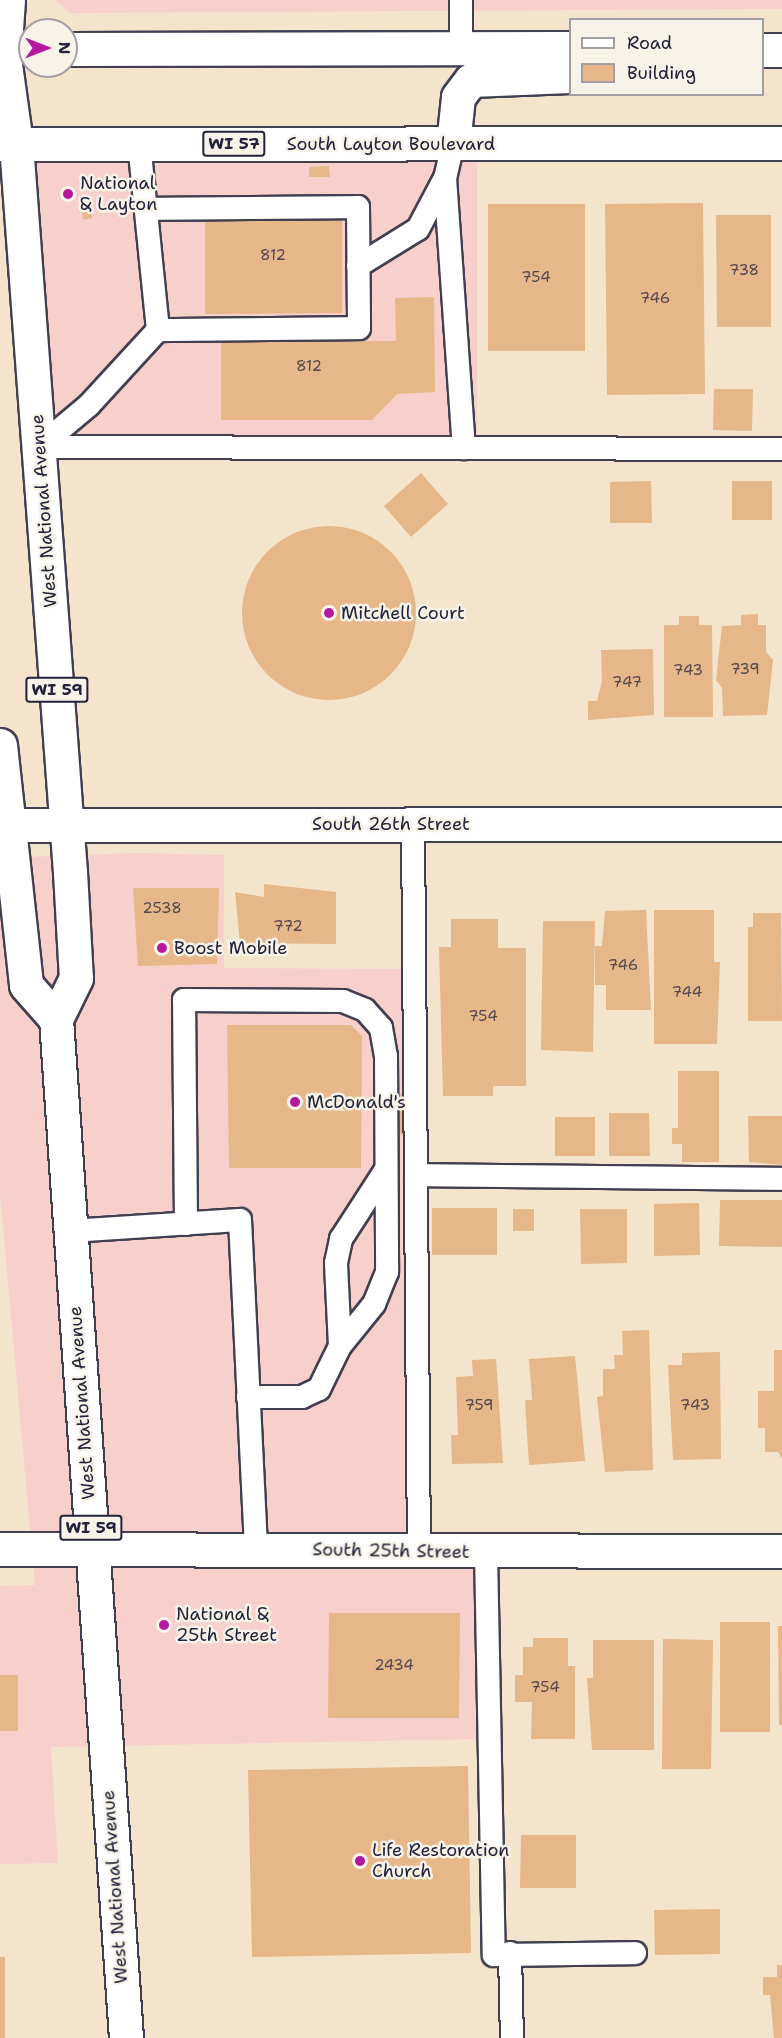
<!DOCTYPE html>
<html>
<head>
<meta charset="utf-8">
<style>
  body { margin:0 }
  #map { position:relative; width:782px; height:2038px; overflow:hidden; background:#f4e4cc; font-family:"Shantell Sans",sans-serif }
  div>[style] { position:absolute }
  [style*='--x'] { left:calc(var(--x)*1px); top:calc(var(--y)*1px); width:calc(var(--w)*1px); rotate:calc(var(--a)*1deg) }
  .built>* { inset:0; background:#f7d0cb }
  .building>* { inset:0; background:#e5b789 }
  .round { border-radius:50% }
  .roads { filter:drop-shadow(2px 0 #423f51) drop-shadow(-2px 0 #423f51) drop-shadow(0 2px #423f51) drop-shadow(0 -2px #423f51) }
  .lane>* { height:22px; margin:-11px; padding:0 11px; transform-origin:11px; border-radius:11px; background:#fff }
  .street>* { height:33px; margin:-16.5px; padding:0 16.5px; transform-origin:16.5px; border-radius:16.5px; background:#fff }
  .primary>* { height:33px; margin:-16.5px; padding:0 16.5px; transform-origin:16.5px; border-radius:16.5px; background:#fff }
  .dots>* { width:16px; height:16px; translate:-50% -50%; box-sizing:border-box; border:3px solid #f7f3e8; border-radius:50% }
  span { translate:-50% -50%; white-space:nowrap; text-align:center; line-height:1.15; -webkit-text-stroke:5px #f7f3e8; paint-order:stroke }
  .number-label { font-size:15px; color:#53474e }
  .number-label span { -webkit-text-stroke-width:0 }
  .shield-label span { padding:2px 4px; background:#f7f3e8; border:2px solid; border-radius:4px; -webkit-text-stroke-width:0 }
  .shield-label { font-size:16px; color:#22223b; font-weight:700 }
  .street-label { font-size:18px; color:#22223b }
  .poi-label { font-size:18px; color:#22223b }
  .left { translate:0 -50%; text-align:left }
  .legend { position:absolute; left:569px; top:18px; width:195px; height:78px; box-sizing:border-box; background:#f7f3e8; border:2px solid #a29fa3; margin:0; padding:8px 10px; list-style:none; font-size:18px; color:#22223b }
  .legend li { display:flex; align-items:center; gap:12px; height:30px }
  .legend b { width:30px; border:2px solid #a29fa3 }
  .north { position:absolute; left:18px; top:18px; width:60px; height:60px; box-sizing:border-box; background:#f7f3e8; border:2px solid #a29fa3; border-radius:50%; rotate:90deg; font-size:16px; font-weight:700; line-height:24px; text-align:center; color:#22223b }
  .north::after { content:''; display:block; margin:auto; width:21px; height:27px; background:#b5179e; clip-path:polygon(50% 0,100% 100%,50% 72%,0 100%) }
</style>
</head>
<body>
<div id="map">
  <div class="built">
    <i style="clip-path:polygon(55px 0,782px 0,782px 9px,70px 13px)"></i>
    <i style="clip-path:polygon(16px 144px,477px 144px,477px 448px,39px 447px)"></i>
    <i style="clip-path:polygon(137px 853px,224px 855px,224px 968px,414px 969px,419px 1551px,486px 1552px,481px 1739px,51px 1747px,58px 1863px,0 1864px,0 1586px,35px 1585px,0 1193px,0 858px)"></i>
  </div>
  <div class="building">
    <i style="clip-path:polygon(329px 166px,330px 177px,309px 177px,309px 167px)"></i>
    <i style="clip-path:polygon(90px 198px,92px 218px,83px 220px,81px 199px)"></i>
    <i style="clip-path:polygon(342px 198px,342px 313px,205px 314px,205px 199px)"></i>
    <i style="clip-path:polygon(703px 203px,705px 394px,607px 395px,605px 204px)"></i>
    <i style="clip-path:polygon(488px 204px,585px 204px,585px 351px,488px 351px)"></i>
    <i style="clip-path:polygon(716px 215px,771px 215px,771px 327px,717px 327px)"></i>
    <i style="clip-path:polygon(434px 297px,435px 392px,397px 394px,372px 420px,221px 420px,221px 341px,396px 341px,395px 298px)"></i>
    <i style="clip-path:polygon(714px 389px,753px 389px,752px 431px,713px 430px)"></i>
    <i style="clip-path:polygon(421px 473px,448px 504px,411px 537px,384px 506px)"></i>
    <i style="clip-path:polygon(651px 481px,652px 523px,610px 523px,610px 482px)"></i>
    <i style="clip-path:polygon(732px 481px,772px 481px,772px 520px,732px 520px)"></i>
    <i class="round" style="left:242px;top:526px;width:174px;height:174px"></i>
    <i style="clip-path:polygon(758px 614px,758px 625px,766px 625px,766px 652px,773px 660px,767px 715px,723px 716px,722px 688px,716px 680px,722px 626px,741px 625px,741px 615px)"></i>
    <i style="clip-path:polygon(679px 616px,699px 616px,699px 625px,712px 625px,713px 717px,664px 717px,664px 625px,679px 625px)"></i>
    <i style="clip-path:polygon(653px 649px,654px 715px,588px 720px,588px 701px,597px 701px,602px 681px,601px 650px)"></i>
    <i style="clip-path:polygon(264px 884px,336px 892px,336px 944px,240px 943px,235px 892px,264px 897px)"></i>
    <i style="clip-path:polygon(133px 888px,219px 888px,217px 964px,138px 966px)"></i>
    <i style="clip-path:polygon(646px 910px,651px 1010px,606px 1010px,606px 985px,595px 985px,595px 946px,602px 946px,605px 911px)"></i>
    <i style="clip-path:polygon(654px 910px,714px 910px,714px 962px,720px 962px,717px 1044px,654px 1044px)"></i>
    <i style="clip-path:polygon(753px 913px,781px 913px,782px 1021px,748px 1021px,748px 927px,753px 927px)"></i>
    <i style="clip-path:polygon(451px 919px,498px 919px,498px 948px,526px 948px,526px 1086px,493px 1086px,493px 1096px,443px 1096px,439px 947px,451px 947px)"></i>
    <i style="clip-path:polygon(543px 921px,595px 921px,593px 1052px,541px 1050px)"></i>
    <i style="clip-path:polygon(227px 1025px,351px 1025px,362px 1036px,361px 1168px,229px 1168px)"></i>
    <i style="clip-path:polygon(678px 1071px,719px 1071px,719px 1162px,682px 1162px,682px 1144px,672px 1144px,672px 1128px,678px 1128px)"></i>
    <i style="clip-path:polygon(390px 1094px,405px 1094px,405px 1134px,390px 1134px)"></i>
    <i style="clip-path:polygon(609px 1113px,649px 1113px,650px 1156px,609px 1156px)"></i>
    <i style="clip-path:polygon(748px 1116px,782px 1116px,782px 1165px,749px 1162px)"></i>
    <i style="clip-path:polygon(555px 1117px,595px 1117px,595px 1156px,555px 1156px)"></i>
    <i style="clip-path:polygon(720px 1200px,782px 1200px,782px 1247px,719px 1246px)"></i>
    <i style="clip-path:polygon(699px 1203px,700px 1255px,654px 1256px,654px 1204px)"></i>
    <i style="clip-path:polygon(432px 1208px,497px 1208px,497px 1255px,432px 1255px)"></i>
    <i style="clip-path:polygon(513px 1209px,534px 1209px,534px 1231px,513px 1231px)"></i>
    <i style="clip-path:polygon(580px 1209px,627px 1209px,627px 1263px,581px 1264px)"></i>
    <i style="clip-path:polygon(649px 1330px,653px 1470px,605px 1472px,597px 1397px,603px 1396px,603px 1369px,615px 1369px,614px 1355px,623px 1355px,622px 1331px)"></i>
    <i style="clip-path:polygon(774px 1350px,782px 1350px,782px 1459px,778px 1452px,765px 1452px,765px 1428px,758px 1428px,758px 1391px,774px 1391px)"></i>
    <i style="clip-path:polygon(720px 1352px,721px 1459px,673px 1460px,668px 1365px,682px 1365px,682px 1353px)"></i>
    <i style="clip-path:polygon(575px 1356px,585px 1461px,529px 1465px,525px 1400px,532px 1400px,529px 1359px)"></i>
    <i style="clip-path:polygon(496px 1359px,503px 1463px,452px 1464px,451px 1435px,458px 1435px,456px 1377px,473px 1376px,472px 1360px)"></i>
    <i style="clip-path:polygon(329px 1613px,460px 1613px,459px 1718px,328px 1718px)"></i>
    <i style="clip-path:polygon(720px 1622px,770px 1622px,770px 1732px,720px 1732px)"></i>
    <i style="clip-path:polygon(778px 1626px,782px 1626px,782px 1725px,779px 1725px)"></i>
    <i style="clip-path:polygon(533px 1638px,568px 1638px,568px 1666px,575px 1666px,575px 1739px,531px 1739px,532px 1702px,515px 1702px,515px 1675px,523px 1675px,523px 1647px,533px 1647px)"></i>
    <i style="clip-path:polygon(663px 1639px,713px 1640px,711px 1769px,662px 1769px)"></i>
    <i style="clip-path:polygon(593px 1640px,654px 1640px,654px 1750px,592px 1750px,587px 1678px,593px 1678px)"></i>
    <i style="clip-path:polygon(0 1675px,18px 1675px,18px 1731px,0 1731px)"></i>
    <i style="clip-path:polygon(468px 1766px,471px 1953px,252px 1957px,248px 1770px)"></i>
    <i style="clip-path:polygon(521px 1835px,576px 1835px,576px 1888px,520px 1888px)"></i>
    <i style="clip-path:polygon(720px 1909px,720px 1954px,655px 1955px,654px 1910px)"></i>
    <i style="clip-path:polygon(0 1957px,5px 1957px,5px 2038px,0 2038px)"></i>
    <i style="clip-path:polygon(777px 1965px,782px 1965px,782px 2038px,774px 2038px,770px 1995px,763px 1995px,763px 1977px,777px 1977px)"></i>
  </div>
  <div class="roads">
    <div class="lane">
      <i style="--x:461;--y:0;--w:45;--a:90"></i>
      <i style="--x:453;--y:144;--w:35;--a:103"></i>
      <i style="--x:445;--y:178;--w:271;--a:86"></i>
      <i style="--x:146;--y:209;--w:212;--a:-0.5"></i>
      <i style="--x:358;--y:207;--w:121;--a:89.5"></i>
      <i style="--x:359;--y:328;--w:201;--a:179.4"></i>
      <i style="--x:358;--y:266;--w:70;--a:-31.7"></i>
      <i style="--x:418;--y:229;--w:58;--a:-62.1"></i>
      <i style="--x:39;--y:447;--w:743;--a:0.15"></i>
      <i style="--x:39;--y:447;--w:65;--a:-40"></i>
      <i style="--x:89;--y:405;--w:102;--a:-47.4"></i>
      <i style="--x:158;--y:330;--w:187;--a:-95.8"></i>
      <i style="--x:413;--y:825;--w:727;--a:89.53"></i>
      <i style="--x:416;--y:1175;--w:366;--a:0.6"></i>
      <i style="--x:186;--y:1224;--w:224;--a:-90.5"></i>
      <i style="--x:184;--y:1000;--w:159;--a:0.4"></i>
      <i style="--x:343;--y:1001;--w:24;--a:22"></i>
      <i style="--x:365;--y:1010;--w:24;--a:48"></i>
      <i style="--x:381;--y:1028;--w:28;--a:80"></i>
      <i style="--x:386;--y:1056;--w:216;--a:89.7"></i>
      <i style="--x:387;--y:1272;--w:35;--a:112"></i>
      <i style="--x:374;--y:1304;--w:54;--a:129"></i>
      <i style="--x:340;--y:1346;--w:48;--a:116"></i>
      <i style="--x:319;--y:1389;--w:19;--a:155"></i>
      <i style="--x:302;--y:1397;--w:54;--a:180"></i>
      <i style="--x:70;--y:1231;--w:170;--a:-3.7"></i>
      <i style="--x:240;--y:1220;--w:330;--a:87.2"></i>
      <i style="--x:340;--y:1346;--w:83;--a:-92.8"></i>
      <i style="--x:336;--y:1263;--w:25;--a:-78"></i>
      <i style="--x:341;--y:1239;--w:81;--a:-57.1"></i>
      <i style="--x:486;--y:1552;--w:403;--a:88.9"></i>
      <i style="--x:494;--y:1955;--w:141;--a:-0.8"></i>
      <i style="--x:510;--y:1953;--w:85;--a:88.7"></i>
    </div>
    <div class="street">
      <i style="--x:0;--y:825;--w:782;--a:-0.07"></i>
      <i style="--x:0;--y:1549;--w:782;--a:0.15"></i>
    </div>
    <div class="primary">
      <i style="--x:8;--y:0;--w:57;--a:94"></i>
      <i style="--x:4;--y:57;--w:88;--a:82.1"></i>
      <i style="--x:16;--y:144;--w:730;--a:85.76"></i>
      <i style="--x:70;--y:872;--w:106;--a:86.8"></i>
      <i style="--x:76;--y:978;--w:46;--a:116"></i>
      <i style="--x:56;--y:1019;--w:1021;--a:86.07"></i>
      <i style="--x:66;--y:49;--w:504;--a:-0.11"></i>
      <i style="--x:762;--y:50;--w:20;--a:0"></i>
      <i style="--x:0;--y:144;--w:782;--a:-0.07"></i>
      <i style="--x:453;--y:144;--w:47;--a:-83.9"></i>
      <i style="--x:458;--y:97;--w:21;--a:-53"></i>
      <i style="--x:471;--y:80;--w:99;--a:-2.3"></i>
      <i style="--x:0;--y:745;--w:241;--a:83.8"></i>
      <i style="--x:26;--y:985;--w:45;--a:48.6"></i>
    </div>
  </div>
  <div class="dots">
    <i style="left:68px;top:194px;background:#b5179e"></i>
    <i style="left:329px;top:613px;background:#b5179e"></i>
    <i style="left:162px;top:948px;background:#b5179e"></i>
    <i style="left:295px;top:1102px;background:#b5179e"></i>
    <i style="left:164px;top:1625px;background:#b5179e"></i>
    <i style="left:360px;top:1861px;background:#b5179e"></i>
  </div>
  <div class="number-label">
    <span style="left:273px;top:256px">812</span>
    <span style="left:744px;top:271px">738</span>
    <span style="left:536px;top:278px">754</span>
    <span style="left:655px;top:299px">746</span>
    <span style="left:309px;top:367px">812</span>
    <span style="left:745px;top:670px">739</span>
    <span style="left:688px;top:671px">743</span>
    <span style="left:627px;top:683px">747</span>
    <span style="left:162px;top:909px">2538</span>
    <span style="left:288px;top:927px">772</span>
    <span style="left:623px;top:966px">746</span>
    <span style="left:687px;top:993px">744</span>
    <span style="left:483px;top:1017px">754</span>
    <span style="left:479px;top:1406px">759</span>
    <span style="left:695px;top:1406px">743</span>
    <span style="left:394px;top:1666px">2434</span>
    <span style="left:545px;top:1688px">754</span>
  </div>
  <div class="shield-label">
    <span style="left:234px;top:144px">WI 57</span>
    <span style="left:57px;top:690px">WI 59</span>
    <span style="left:91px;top:1528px">WI 59</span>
  </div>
  <div class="street-label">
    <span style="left:391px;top:144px">South Layton Boulevard</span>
    <span style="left:44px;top:511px;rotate:-94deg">West National Avenue</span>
    <span style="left:391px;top:824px">South 26th Street</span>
    <span style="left:82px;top:1403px;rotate:-94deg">West National Avenue</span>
    <span style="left:391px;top:1551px;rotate:1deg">South 25th Street</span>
    <span style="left:115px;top:1887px;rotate:-94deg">West National Avenue</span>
  </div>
  <div class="poi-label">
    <span class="left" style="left:80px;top:194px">National<br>&amp; Layton</span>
    <span class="left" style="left:341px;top:613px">Mitchell Court</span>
    <span class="left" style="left:174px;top:948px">Boost Mobile</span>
    <span class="left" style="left:307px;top:1102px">McDonald's</span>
    <span class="left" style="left:176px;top:1625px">National &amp;<br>25th Street</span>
    <span class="left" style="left:372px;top:1861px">Life Restoration<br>Church</span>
  </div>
  <ul class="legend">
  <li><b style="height:8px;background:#fff"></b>Road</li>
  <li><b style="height:16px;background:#e5b789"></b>Building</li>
  </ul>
  <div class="north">N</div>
</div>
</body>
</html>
